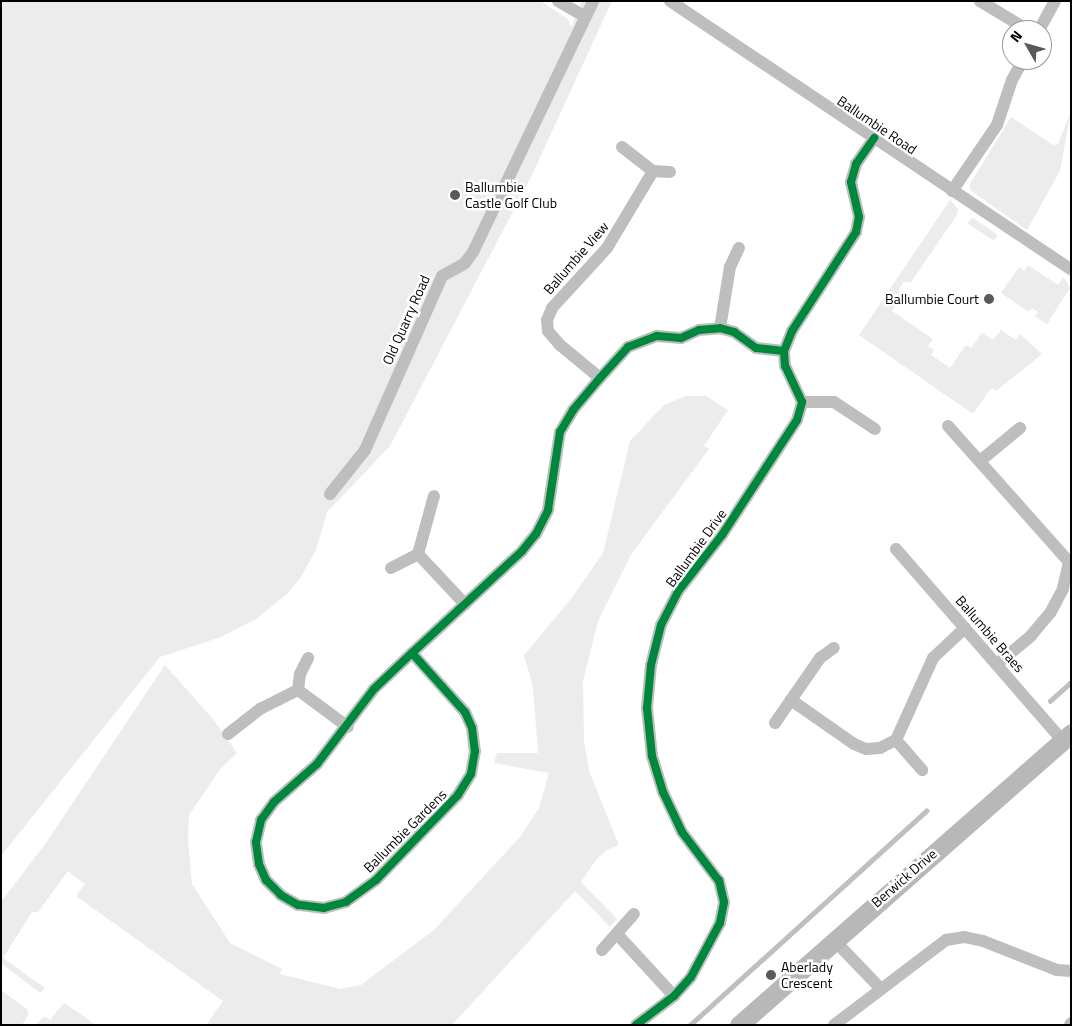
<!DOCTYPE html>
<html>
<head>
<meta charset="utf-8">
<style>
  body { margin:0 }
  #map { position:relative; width:1072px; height:1026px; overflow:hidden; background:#fff; font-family:"Titillium Web",sans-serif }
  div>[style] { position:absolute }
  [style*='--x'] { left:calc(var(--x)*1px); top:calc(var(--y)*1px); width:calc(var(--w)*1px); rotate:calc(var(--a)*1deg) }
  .green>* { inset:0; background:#ececec }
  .stream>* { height:4.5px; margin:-2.25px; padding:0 2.25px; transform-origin:2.25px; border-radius:2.25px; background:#bfbfbf }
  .street>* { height:12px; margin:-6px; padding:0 6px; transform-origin:6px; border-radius:6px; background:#bebebe }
  .secondary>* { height:19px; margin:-9.5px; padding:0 9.5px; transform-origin:9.5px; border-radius:9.5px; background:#b8b8b8 }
  .cycleway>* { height:8px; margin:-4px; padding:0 4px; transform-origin:4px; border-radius:4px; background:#00873e }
  .dots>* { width:14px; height:14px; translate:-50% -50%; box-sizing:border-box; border:2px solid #fff; border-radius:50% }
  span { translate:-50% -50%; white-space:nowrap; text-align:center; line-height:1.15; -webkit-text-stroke:5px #fff; paint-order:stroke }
  .street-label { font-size:14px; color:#000 }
  .poi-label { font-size:14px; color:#000 }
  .left { translate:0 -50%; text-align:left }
  .right { translate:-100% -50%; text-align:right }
  .frame { position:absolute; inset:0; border:2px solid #000; pointer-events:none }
  .north { position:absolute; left:1002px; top:20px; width:50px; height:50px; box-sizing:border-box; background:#fff; border:1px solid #999; border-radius:50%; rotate:308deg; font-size:14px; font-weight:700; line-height:20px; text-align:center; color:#000 }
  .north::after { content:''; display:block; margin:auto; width:18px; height:22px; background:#595959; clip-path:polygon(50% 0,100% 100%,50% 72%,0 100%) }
</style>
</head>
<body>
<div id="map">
  <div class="green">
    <i style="clip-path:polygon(1px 1px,540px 1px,568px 19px,571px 27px,582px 1px,612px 1px,531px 177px,390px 446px,327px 512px,316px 550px,301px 577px,287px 594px,256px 619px,221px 637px,160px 657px,1px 856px)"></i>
    <i style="clip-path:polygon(1071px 111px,1060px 171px,1027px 230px,970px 190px,970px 184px,1011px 117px,1053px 145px,1058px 144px)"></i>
    <i style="clip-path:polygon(950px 200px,958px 209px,957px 215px,911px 282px,904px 282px,899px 289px,902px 296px,892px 311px,933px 339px,928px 346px,934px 350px,931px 355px,950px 368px,966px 345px,971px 348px,982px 333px,993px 340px,1001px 330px,1016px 340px,1020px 334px,1042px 354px,996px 391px,991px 388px,973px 414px,859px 335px)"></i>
    <i style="clip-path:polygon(973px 218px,998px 235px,994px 241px,967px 223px)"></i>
    <i style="clip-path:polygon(1028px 265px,1058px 285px,1064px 277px,1070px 288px,1047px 324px,1035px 316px,1038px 312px,1032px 308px,1029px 312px,1001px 293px,1019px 267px,1024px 271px)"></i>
    <i style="clip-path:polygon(686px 396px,706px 396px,728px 410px,704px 446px,709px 449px,632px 553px,598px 621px,583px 681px,584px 740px,589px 771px,619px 845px,607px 850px,596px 860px,581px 882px,617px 919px,610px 927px,575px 891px,452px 1025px,206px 1025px,223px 1001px,76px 896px,85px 884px,68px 871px,38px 912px,32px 912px,3px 958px,45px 988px,40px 993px,1px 963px,1px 902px,46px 843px,165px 665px,213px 719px,237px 753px,221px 768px,189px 815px,188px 841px,192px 884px,230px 943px,282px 969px,280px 974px,340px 989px,361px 985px,434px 930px,520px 837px,539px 808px,549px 773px,494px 763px,497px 753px,538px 753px,533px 687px,524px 655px,571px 599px,603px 553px,630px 441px,664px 405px)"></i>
    <i style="clip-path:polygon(1px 990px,28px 1010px,28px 1016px,22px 1025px,1px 1025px)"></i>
    <i style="clip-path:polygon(64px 1003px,82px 1015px,95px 1025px,36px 1025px,44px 1016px,50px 1020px)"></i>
  </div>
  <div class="stream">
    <i style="--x:1050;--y:701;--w:28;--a:-42"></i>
    <i style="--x:690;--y:1025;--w:319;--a:-42.2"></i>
  </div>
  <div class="street">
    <i style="--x:558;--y:1;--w:32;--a:30"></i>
    <i style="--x:670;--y:1;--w:482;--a:33.8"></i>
    <i style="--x:980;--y:1;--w:56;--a:31.1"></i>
    <i style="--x:1039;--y:30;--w:33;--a:-61"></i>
    <i style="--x:622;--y:147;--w:39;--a:38"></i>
    <i style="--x:653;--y:171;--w:17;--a:3"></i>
    <i style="--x:952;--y:191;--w:80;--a:-55.7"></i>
    <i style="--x:997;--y:125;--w:47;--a:-71.6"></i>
    <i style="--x:1012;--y:80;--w:23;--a:-61"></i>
    <i style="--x:720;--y:328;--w:62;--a:-80.7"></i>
    <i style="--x:730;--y:267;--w:21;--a:-65"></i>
    <i style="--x:600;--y:378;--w:52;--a:-140.5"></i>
    <i style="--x:560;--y:345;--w:18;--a:-131"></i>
    <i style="--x:548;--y:331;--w:11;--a:-95"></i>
    <i style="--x:547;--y:320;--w:13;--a:-67"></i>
    <i style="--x:552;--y:308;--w:81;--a:-47.5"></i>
    <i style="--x:607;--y:248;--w:90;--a:-59.1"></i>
    <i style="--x:802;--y:402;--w:32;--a:0"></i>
    <i style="--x:834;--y:402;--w:49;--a:33.4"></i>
    <i style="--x:948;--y:426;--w:182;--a:48.3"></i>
    <i style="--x:1069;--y:562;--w:28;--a:103"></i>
    <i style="--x:1063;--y:589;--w:27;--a:118"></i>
    <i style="--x:1050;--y:613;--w:30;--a:130"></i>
    <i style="--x:1031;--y:636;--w:44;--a:140.5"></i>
    <i style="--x:980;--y:461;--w:52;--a:-39.5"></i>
    <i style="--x:330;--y:494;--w:56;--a:-51.5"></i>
    <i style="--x:365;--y:450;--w:190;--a:-66.1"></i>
    <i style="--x:442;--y:276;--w:26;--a:-29"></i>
    <i style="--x:465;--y:263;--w:14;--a:-54"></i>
    <i style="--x:473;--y:252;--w:278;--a:-64.4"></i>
    <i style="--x:896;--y:549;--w:253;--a:49"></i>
    <i style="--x:418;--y:554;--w:69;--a:46.8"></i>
    <i style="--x:391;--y:568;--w:30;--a:-27"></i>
    <i style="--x:418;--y:554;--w:60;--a:-74.6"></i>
    <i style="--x:412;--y:653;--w:79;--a:48.1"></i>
    <i style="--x:465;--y:712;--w:17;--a:66"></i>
    <i style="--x:472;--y:728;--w:23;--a:83"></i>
    <i style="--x:475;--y:751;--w:23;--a:100"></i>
    <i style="--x:471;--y:774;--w:25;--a:122"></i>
    <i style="--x:458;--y:795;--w:118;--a:134"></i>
    <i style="--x:376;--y:880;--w:37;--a:144"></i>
    <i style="--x:346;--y:902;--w:23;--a:165"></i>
    <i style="--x:324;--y:908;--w:26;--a:-173"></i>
    <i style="--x:298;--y:905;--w:20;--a:-150"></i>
    <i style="--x:281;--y:895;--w:21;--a:-135"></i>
    <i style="--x:266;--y:880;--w:17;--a:-114"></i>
    <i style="--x:259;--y:864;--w:22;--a:-98"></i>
    <i style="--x:256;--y:842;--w:23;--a:-77"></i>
    <i style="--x:261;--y:820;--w:22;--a:-54"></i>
    <i style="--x:274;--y:802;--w:57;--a:-41.5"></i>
    <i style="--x:317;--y:764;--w:94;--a:-52.8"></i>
    <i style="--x:374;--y:689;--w:52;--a:-43.5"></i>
    <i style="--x:412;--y:653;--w:150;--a:-42.8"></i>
    <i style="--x:522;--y:551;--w:22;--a:-51"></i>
    <i style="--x:536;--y:534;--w:27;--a:-63"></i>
    <i style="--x:548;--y:510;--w:79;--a:-81.3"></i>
    <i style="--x:560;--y:432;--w:26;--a:-59"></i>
    <i style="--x:573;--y:410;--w:42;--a:-49.8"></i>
    <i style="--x:600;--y:378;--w:42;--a:-47.9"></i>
    <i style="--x:628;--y:347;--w:31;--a:-21"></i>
    <i style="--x:657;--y:336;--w:24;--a:5"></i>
    <i style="--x:681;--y:338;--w:20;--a:-24"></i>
    <i style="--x:699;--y:330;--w:21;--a:-5"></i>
    <i style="--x:720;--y:328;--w:15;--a:16"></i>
    <i style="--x:734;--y:332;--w:27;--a:36"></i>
    <i style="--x:756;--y:348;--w:28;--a:6"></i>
    <i style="--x:298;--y:690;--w:16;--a:-83"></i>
    <i style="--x:300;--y:674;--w:18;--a:-63"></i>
    <i style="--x:791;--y:700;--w:77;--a:34.9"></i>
    <i style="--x:854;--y:744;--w:13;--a:23"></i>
    <i style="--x:866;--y:749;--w:14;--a:-4"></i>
    <i style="--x:880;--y:748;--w:18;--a:-27"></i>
    <i style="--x:896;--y:740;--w:90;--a:-65.7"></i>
    <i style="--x:933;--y:658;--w:44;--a:-43.2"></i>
    <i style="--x:775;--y:723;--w:79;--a:-55.3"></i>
    <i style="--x:820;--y:658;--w:17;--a:-36"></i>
    <i style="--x:228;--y:734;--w:41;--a:-38"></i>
    <i style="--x:260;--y:709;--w:42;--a:-26.6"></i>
    <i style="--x:298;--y:690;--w:62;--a:36.5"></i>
    <i style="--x:896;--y:740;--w:40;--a:49"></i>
    <i style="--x:617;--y:934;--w:84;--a:47.4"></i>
    <i style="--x:834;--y:940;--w:65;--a:46.2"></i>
    <i style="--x:602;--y:950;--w:48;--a:-48.4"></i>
    <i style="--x:636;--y:1025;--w:48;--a:-37.3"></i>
    <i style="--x:674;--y:996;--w:25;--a:-48"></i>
    <i style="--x:691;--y:977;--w:61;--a:-61.8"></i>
    <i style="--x:720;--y:923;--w:21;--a:-79"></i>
    <i style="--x:724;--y:902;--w:22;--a:-103"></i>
    <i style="--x:719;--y:881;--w:61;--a:-127.1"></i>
    <i style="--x:682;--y:832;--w:44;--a:-115.4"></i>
    <i style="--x:663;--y:792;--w:38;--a:-107"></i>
    <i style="--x:652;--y:756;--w:48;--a:-95.9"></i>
    <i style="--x:647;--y:708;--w:43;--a:-84.7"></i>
    <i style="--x:651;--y:665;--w:41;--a:-76"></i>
    <i style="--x:661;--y:625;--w:39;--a:-63"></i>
    <i style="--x:679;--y:590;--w:70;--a:-52"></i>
    <i style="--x:722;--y:535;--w:137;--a:-56.9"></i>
    <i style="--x:797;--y:420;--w:19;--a:-74"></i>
    <i style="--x:802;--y:402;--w:40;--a:-115"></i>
    <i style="--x:785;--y:366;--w:15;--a:-94"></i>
    <i style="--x:784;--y:351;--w:22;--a:-68"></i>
    <i style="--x:792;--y:331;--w:118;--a:-57.1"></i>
    <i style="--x:856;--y:232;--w:15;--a:-79"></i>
    <i style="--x:859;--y:217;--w:36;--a:-103"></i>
    <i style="--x:851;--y:182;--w:19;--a:-74"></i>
    <i style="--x:856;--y:164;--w:32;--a:-55"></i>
    <i style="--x:834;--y:1025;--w:141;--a:-37.2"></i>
    <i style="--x:946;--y:940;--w:18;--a:-9"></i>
    <i style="--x:964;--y:937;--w:19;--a:12"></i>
    <i style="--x:983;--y:941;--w:79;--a:21.4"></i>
    <i style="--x:1057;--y:970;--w:14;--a:4"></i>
    <i style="--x:1070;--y:1025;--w:2;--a:-63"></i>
  </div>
  <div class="secondary">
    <i style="--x:739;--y:1025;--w:442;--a:-41.3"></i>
  </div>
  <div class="cycleway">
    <i style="--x:412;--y:653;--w:79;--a:48.1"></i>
    <i style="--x:465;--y:712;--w:17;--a:66"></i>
    <i style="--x:472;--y:728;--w:23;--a:83"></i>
    <i style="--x:475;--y:751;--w:23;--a:100"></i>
    <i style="--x:471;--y:774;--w:25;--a:122"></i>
    <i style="--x:458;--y:795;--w:118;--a:134"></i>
    <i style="--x:376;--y:880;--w:37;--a:144"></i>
    <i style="--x:346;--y:902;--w:23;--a:165"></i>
    <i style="--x:324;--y:908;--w:26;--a:-173"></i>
    <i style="--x:298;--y:905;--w:20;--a:-150"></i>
    <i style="--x:281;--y:895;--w:21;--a:-135"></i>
    <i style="--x:266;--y:880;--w:17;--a:-114"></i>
    <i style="--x:259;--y:864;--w:22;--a:-98"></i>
    <i style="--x:256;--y:842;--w:23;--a:-77"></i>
    <i style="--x:261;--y:820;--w:22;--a:-54"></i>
    <i style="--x:274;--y:802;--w:57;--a:-41.5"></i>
    <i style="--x:317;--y:764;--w:94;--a:-52.8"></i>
    <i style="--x:374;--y:689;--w:52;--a:-43.5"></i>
    <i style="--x:412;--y:653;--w:150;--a:-42.8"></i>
    <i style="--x:522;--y:551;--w:22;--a:-51"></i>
    <i style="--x:536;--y:534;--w:27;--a:-63"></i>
    <i style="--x:548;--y:510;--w:79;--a:-81.3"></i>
    <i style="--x:560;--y:432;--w:26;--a:-59"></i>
    <i style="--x:573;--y:410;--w:42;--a:-49.8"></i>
    <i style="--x:600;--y:378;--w:42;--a:-47.9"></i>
    <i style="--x:628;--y:347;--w:31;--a:-21"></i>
    <i style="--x:657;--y:336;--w:24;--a:5"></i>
    <i style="--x:681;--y:338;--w:20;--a:-24"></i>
    <i style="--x:699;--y:330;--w:21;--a:-5"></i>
    <i style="--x:720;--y:328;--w:15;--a:16"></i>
    <i style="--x:734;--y:332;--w:27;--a:36"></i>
    <i style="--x:756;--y:348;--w:28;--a:6"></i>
    <i style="--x:636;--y:1025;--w:48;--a:-37.3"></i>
    <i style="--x:674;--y:996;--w:25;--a:-48"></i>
    <i style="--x:691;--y:977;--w:61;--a:-61.8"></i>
    <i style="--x:720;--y:923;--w:21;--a:-79"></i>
    <i style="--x:724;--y:902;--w:22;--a:-103"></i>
    <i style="--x:719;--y:881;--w:61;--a:-127.1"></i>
    <i style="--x:682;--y:832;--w:44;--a:-115.4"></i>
    <i style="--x:663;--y:792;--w:38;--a:-107"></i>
    <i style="--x:652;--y:756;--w:48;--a:-95.9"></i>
    <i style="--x:647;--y:708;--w:43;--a:-84.7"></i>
    <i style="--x:651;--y:665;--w:41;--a:-76"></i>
    <i style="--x:661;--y:625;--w:39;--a:-63"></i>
    <i style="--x:679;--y:590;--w:70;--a:-52"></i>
    <i style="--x:722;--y:535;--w:137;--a:-56.9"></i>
    <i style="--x:797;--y:420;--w:19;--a:-74"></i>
    <i style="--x:802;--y:402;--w:40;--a:-115"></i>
    <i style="--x:785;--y:366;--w:15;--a:-94"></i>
    <i style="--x:784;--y:351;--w:22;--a:-68"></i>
    <i style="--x:792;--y:331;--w:118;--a:-57.1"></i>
    <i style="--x:856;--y:232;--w:15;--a:-79"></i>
    <i style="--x:859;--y:217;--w:36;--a:-103"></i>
    <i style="--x:851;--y:182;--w:19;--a:-74"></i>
    <i style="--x:856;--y:164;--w:32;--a:-55"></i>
  </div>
  <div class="dots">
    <i style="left:455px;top:195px;background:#595959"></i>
    <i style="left:989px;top:299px;background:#595959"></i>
    <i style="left:771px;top:975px;background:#595959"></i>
  </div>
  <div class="street-label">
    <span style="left:877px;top:125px;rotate:34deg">Ballumbie Road</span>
    <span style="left:576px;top:258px;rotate:-49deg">Ballumbie View</span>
    <span style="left:406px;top:320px;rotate:-66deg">Old Quarry Road</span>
    <span style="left:696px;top:548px;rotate:-54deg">Ballumbie Drive</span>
    <span style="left:990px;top:634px;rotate:49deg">Ballumbie Braes</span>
    <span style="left:405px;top:831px;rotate:-45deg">Ballumbie Gardens</span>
    <span style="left:904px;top:878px;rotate:-41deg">Berwick Drive</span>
  </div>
  <div class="poi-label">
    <span class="left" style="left:465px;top:195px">Ballumbie<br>Castle Golf Club</span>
    <span class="right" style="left:979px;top:299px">Ballumbie Court</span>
    <span class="left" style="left:781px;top:975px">Aberlady<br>Crescent</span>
  </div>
  <div class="frame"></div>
  <div class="north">N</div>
</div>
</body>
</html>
